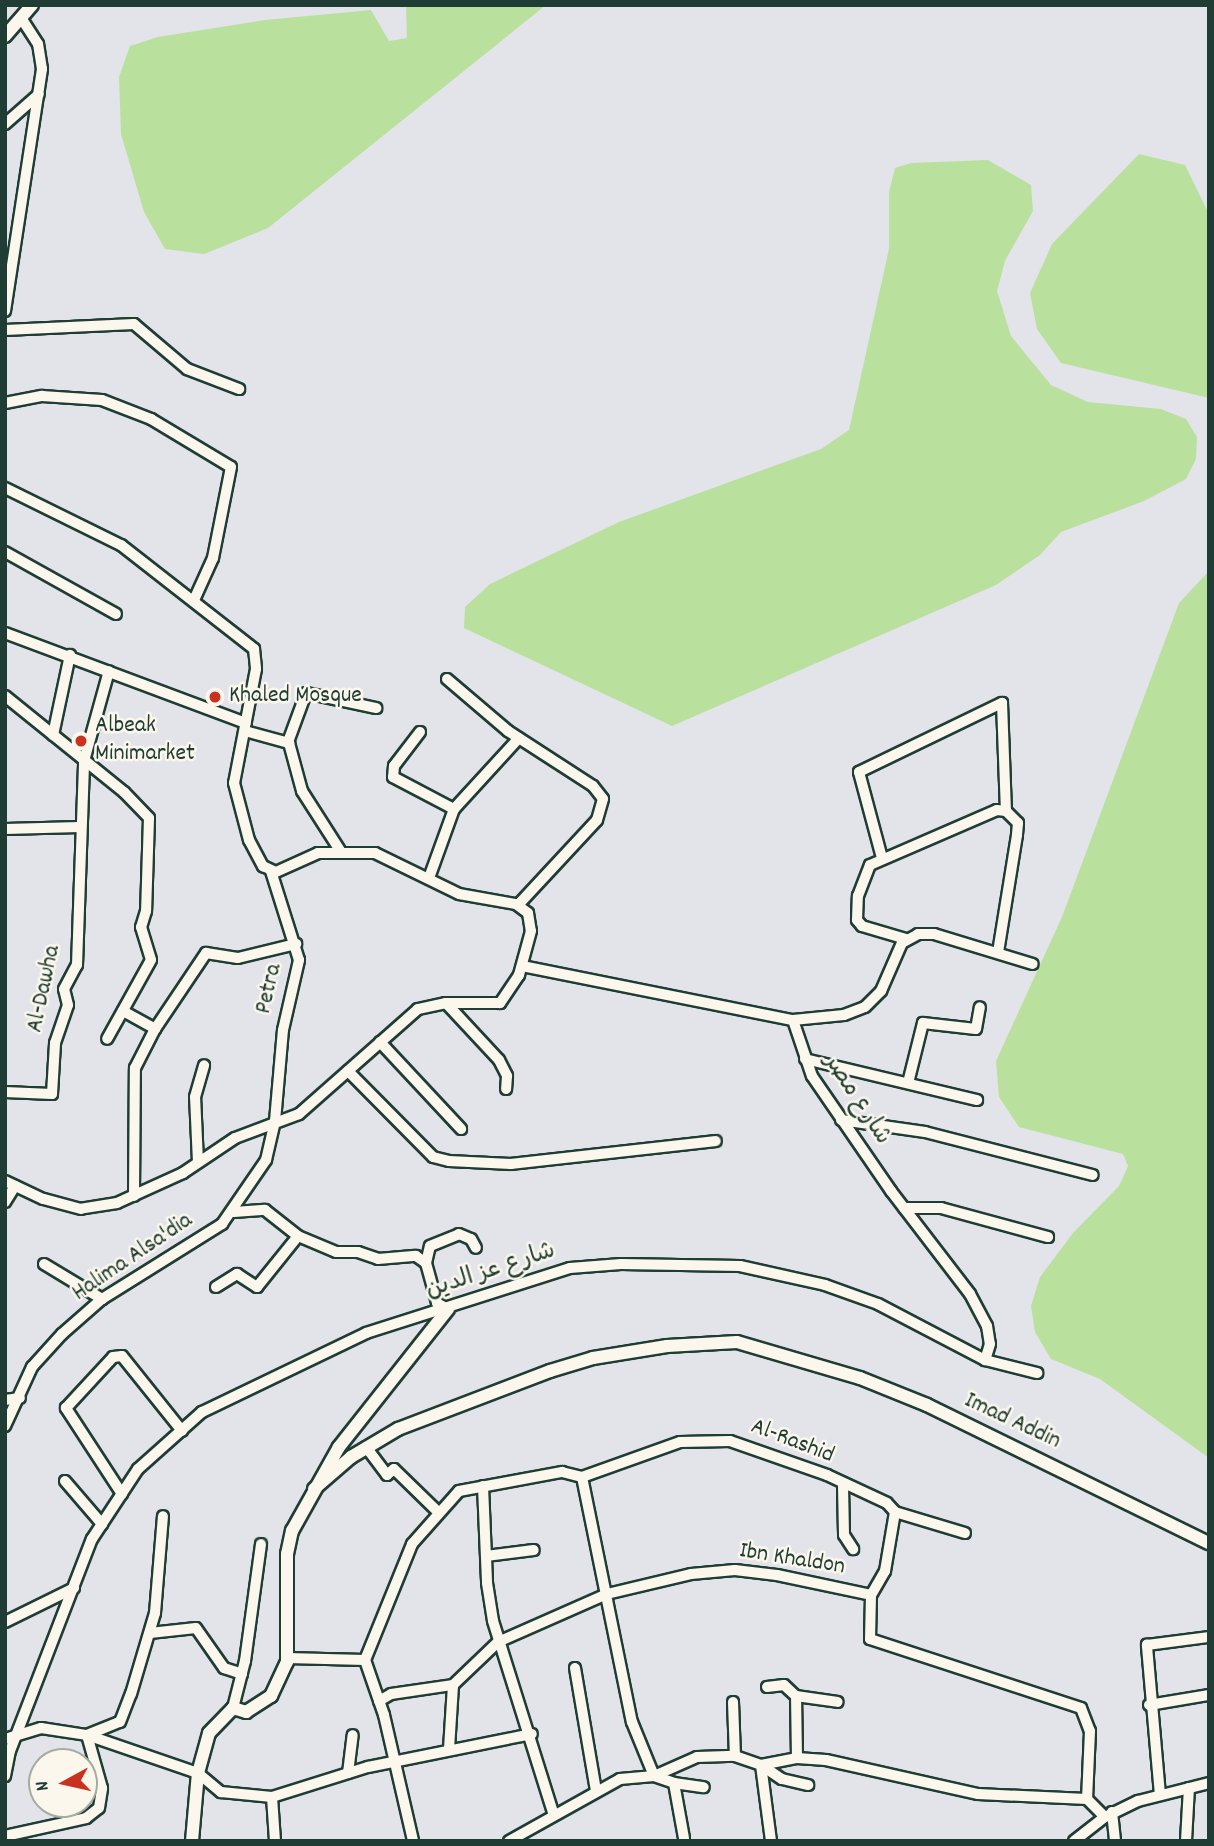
<!DOCTYPE html>
<html>
<head>
<meta charset="utf-8">
<style>
  body { margin:0 }
  #map { position:relative; width:1214px; height:1846px; overflow:hidden; background:#e3e3ea; font-family:Dekko,"Playpen Sans Arabic",sans-serif }
  div>[style] { position:absolute }
  [style*='--x'] { left:calc(var(--x)*1px); top:calc(var(--y)*1px); width:calc(var(--w)*1px); rotate:calc(var(--a)*1deg) }
  .green>* { inset:0; background:#b9e19d }
  .roads { filter:drop-shadow(2px 0 #1f3d34) drop-shadow(-2px 0 #1f3d34) drop-shadow(0 2px #1f3d34) drop-shadow(0 -2px #1f3d34) }
  .minor>* { height:10px; margin:-5px; padding:0 5px; transform-origin:5px; border-radius:5px; background:#fbf7ec }
  .tertiary>* { height:12px; margin:-6px; padding:0 6px; transform-origin:6px; border-radius:6px; background:#fbf7ec }
  .dots>* { width:19px; height:19px; translate:-50% -50%; box-sizing:border-box; border:4px solid #fbf7ec; border-radius:50% }
  span { translate:-50% -50%; white-space:nowrap; text-align:center; line-height:1.15; -webkit-text-stroke:5px #fbf7ec; paint-order:stroke }
  .poi-label { font-size:24px; color:#1f3d34 }
  .left { translate:0 -50%; text-align:left }
  .street-label { font-size:24px; color:#1f3d34 }
  .frame { position:absolute; inset:0; border:7px solid #1f3d34; pointer-events:none }
  .north { position:absolute; left:28px; top:1748px; width:70px; height:70px; box-sizing:border-box; background:#fbf7ec; border:2px solid #a3ada2; border-radius:50%; rotate:262deg; font-size:19px; font-weight:700; line-height:28px; text-align:center; color:#1f3d34 }
  .north::after { content:''; display:block; margin:auto; width:24px; height:32px; background:#c8321e; clip-path:polygon(50% 0,100% 100%,50% 72%,0 100%) }
</style>
</head>
<body>
<div id="map">
  <div class="green">
    <i style="clip-path:polygon(406px 5px,546px 5px,268px 228px,204px 254px,165px 249px,144px 212px,121px 134px,119px 77px,130px 46px,158px 37px,265px 20px,371px 10px,389px 41px,407px 38px)"></i>
    <i style="clip-path:polygon(1139px 154px,1185px 165px,1209px 214px,1209px 398px,1061px 363px,1037px 329px,1030px 293px,1052px 244px)"></i>
    <i style="clip-path:polygon(988px 160px,1031px 185px,1033px 211px,1005px 261px,997px 291px,1011px 336px,1051px 385px,1088px 402px,1161px 409px,1186px 419px,1197px 437px,1196px 459px,1186px 479px,1144px 501px,1061px 532px,1040px 555px,996px 585px,672px 726px,464px 628px,465px 607px,490px 584px,619px 522px,821px 449px,849px 430px,889px 249px,889px 192px,895px 168px,911px 163px)"></i>
    <i style="clip-path:polygon(1209px 571px,1209px 1458px,1100px 1379px,1051px 1359px,1035px 1332px,1031px 1306px,1040px 1277px,1073px 1233px,1119px 1186px,1128px 1166px,1123px 1154px,1019px 1127px,999px 1097px,996px 1061px,1062px 917px,1179px 603px)"></i>
  </div>
  <div class="roads">
    <div class="minor">
      <i style="--x:5;--y:124;--w:45;--a:-41.4"></i>
      <i style="--x:5;--y:311;--w:245;--a:-81.3"></i>
      <i style="--x:42;--y:69;--w:25;--a:-99"></i>
      <i style="--x:38;--y:44;--w:30;--a:-123"></i>
      <i style="--x:5;--y:330;--w:129;--a:-2.7"></i>
      <i style="--x:134;--y:324;--w:70;--a:40.3"></i>
      <i style="--x:187;--y:369;--w:56;--a:21"></i>
      <i style="--x:5;--y:403;--w:38;--a:-11"></i>
      <i style="--x:42;--y:396;--w:60;--a:3.8"></i>
      <i style="--x:102;--y:400;--w:53;--a:21.2"></i>
      <i style="--x:151;--y:419;--w:93;--a:31"></i>
      <i style="--x:231;--y:467;--w:93;--a:101.2"></i>
      <i style="--x:213;--y:558;--w:46;--a:114.3"></i>
      <i style="--x:5;--y:488;--w:129;--a:26.2"></i>
      <i style="--x:121;--y:545;--w:169;--a:38"></i>
      <i style="--x:254;--y:649;--w:20;--a:84"></i>
      <i style="--x:256;--y:669;--w:116;--a:100.9"></i>
      <i style="--x:234;--y:783;--w:59;--a:75.3"></i>
      <i style="--x:249;--y:840;--w:30;--a:62"></i>
      <i style="--x:263;--y:866;--w:14;--a:25"></i>
      <i style="--x:276;--y:872;--w:46;--a:-24.3"></i>
      <i style="--x:318;--y:853;--w:57;--a:0"></i>
      <i style="--x:375;--y:853;--w:93;--a:26"></i>
      <i style="--x:459;--y:894;--w:58;--a:10"></i>
      <i style="--x:516;--y:904;--w:15;--a:37"></i>
      <i style="--x:528;--y:913;--w:18;--a:81"></i>
      <i style="--x:531;--y:931;--w:46;--a:105.3"></i>
      <i style="--x:519;--y:975;--w:34;--a:124"></i>
      <i style="--x:500;--y:1003;--w:54;--a:180"></i>
      <i style="--x:446;--y:1003;--w:29;--a:168"></i>
      <i style="--x:418;--y:1009;--w:159;--a:138.6"></i>
      <i style="--x:299;--y:1114;--w:68;--a:159.4"></i>
      <i style="--x:235;--y:1138;--w:63;--a:146.1"></i>
      <i style="--x:183;--y:1173;--w:72;--a:155.6"></i>
      <i style="--x:117;--y:1203;--w:36;--a:171"></i>
      <i style="--x:81;--y:1209;--w:39;--a:-165"></i>
      <i style="--x:43;--y:1199;--w:42;--a:-154.7"></i>
      <i style="--x:5;--y:552;--w:127;--a:29.2"></i>
      <i style="--x:5;--y:633;--w:257;--a:20.5"></i>
      <i style="--x:447;--y:679;--w:80;--a:40.4"></i>
      <i style="--x:508;--y:731;--w:101;--a:32.9"></i>
      <i style="--x:593;--y:786;--w:16;--a:52"></i>
      <i style="--x:603;--y:799;--w:22;--a:106"></i>
      <i style="--x:597;--y:820;--w:116;--a:132.9"></i>
      <i style="--x:5;--y:696;--w:153;--a:38.9"></i>
      <i style="--x:124;--y:792;--w:36;--a:46"></i>
      <i style="--x:149;--y:818;--w:93;--a:91.8"></i>
      <i style="--x:146;--y:911;--w:17;--a:107"></i>
      <i style="--x:141;--y:927;--w:34;--a:73"></i>
      <i style="--x:151;--y:960;--w:90;--a:119.1"></i>
      <i style="--x:245;--y:731;--w:46;--a:15.3"></i>
      <i style="--x:289;--y:743;--w:50;--a:74.8"></i>
      <i style="--x:302;--y:791;--w:72;--a:57.4"></i>
      <i style="--x:420;--y:732;--w:43;--a:127.4"></i>
      <i style="--x:394;--y:766;--w:11;--a:95"></i>
      <i style="--x:393;--y:777;--w:69;--a:27.7"></i>
      <i style="--x:53;--y:735;--w:82;--a:-78"></i>
      <i style="--x:288;--y:742;--w:52;--a:-69.8"></i>
      <i style="--x:306;--y:693;--w:72;--a:12.1"></i>
      <i style="--x:5;--y:829;--w:75;--a:-1.5"></i>
      <i style="--x:882;--y:858;--w:89;--a:-105"></i>
      <i style="--x:859;--y:772;--w:159;--a:-25.8"></i>
      <i style="--x:1002;--y:703;--w:108;--a:87.9"></i>
      <i style="--x:429;--y:878;--w:73;--a:-70.1"></i>
      <i style="--x:454;--y:809;--w:96;--a:-47.5"></i>
      <i style="--x:906;--y:939;--w:46;--a:-163.5"></i>
      <i style="--x:862;--y:926;--w:8;--a:-130"></i>
      <i style="--x:857;--y:920;--w:24;--a:-88"></i>
      <i style="--x:858;--y:896;--w:33;--a:-69"></i>
      <i style="--x:870;--y:865;--w:138;--a:-23.4"></i>
      <i style="--x:997;--y:810;--w:9;--a:6"></i>
      <i style="--x:1006;--y:811;--w:17;--a:45"></i>
      <i style="--x:1018;--y:823;--w:12;--a:95"></i>
      <i style="--x:1017;--y:835;--w:119;--a:99.2"></i>
      <i style="--x:522;--y:966;--w:276;--a:11.3"></i>
      <i style="--x:793;--y:1020;--w:59;--a:71.3"></i>
      <i style="--x:812;--y:1076;--w:140;--a:55.5"></i>
      <i style="--x:891;--y:1191;--w:130;--a:52.5"></i>
      <i style="--x:970;--y:1294;--w:36;--a:62"></i>
      <i style="--x:987;--y:1326;--w:18;--a:81"></i>
      <i style="--x:990;--y:1344;--w:17;--a:107"></i>
      <i style="--x:446;--y:1003;--w:78;--a:47.1"></i>
      <i style="--x:499;--y:1060;--w:18;--a:63"></i>
      <i style="--x:507;--y:1076;--w:13;--a:94"></i>
      <i style="--x:123;--y:1011;--w:37;--a:29"></i>
      <i style="--x:793;--y:1020;--w:51;--a:-5.6"></i>
      <i style="--x:844;--y:1015;--w:22;--a:-21"></i>
      <i style="--x:865;--y:1007;--w:23;--a:-45"></i>
      <i style="--x:881;--y:991;--w:52;--a:-66.4"></i>
      <i style="--x:902;--y:943;--w:18;--a:-29"></i>
      <i style="--x:918;--y:934;--w:16;--a:0"></i>
      <i style="--x:934;--y:934;--w:103;--a:16.9"></i>
      <i style="--x:380;--y:1042;--w:119;--a:47"></i>
      <i style="--x:805;--y:1059;--w:177;--a:13.4"></i>
      <i style="--x:348;--y:1071;--w:121;--a:45.3"></i>
      <i style="--x:433;--y:1157;--w:16;--a:14"></i>
      <i style="--x:449;--y:1161;--w:62;--a:2.8"></i>
      <i style="--x:511;--y:1164;--w:206;--a:-6.4"></i>
      <i style="--x:908;--y:1083;--w:62;--a:-76"></i>
      <i style="--x:923;--y:1023;--w:53;--a:6.5"></i>
      <i style="--x:976;--y:1029;--w:22;--a:-80"></i>
      <i style="--x:5;--y:1092;--w:47;--a:2.4"></i>
      <i style="--x:52;--y:1094;--w:51;--a:-86.6"></i>
      <i style="--x:55;--y:1043;--w:40;--a:-71.1"></i>
      <i style="--x:68;--y:1005;--w:16;--a:-104"></i>
      <i style="--x:64;--y:989;--w:27;--a:-62"></i>
      <i style="--x:77;--y:965;--w:204;--a:-88"></i>
      <i style="--x:84;--y:761;--w:93;--a:-74.5"></i>
      <i style="--x:841;--y:1120;--w:85;--a:8.1"></i>
      <i style="--x:925;--y:1132;--w:173;--a:14.4"></i>
      <i style="--x:198;--y:1162;--w:65;--a:-92.6"></i>
      <i style="--x:195;--y:1097;--w:33;--a:-74"></i>
      <i style="--x:134;--y:1196;--w:128;--a:-89.6"></i>
      <i style="--x:135;--y:1068;--w:44;--a:-62.9"></i>
      <i style="--x:155;--y:1029;--w:92;--a:-56.1"></i>
      <i style="--x:206;--y:953;--w:32;--a:9"></i>
      <i style="--x:238;--y:958;--w:60;--a:-13.6"></i>
      <i style="--x:5;--y:1202;--w:19;--a:-58"></i>
      <i style="--x:904;--y:1208;--w:37;--a:0"></i>
      <i style="--x:941;--y:1208;--w:111;--a:15.2"></i>
      <i style="--x:234;--y:1212;--w:31;--a:-4"></i>
      <i style="--x:265;--y:1210;--w:42;--a:38.2"></i>
      <i style="--x:298;--y:1236;--w:41;--a:22.8"></i>
      <i style="--x:336;--y:1252;--w:22;--a:0"></i>
      <i style="--x:358;--y:1252;--w:21;--a:19"></i>
      <i style="--x:378;--y:1259;--w:38;--a:-5"></i>
      <i style="--x:416;--y:1256;--w:12;--a:35"></i>
      <i style="--x:426;--y:1263;--w:41;--a:74.6"></i>
      <i style="--x:437;--y:1303;--w:13;--a:29"></i>
      <i style="--x:426;--y:1263;--w:17;--a:-77"></i>
      <i style="--x:430;--y:1246;--w:31;--a:-22"></i>
      <i style="--x:459;--y:1234;--w:13;--a:23"></i>
      <i style="--x:471;--y:1239;--w:10;--a:61"></i>
      <i style="--x:44;--y:1264;--w:68;--a:31.1"></i>
      <i style="--x:216;--y:1287;--w:25;--a:-32"></i>
      <i style="--x:237;--y:1274;--w:24;--a:33"></i>
      <i style="--x:257;--y:1287;--w:65;--a:-51.2"></i>
      <i style="--x:5;--y:1400;--w:15;--a:-8"></i>
      <i style="--x:5;--y:1426;--w:65;--a:-65.4"></i>
      <i style="--x:32;--y:1367;--w:45;--a:-47.7"></i>
      <i style="--x:62;--y:1334;--w:53;--a:-41.2"></i>
      <i style="--x:102;--y:1299;--w:142;--a:-32"></i>
      <i style="--x:222;--y:1224;--w:78;--a:-55.5"></i>
      <i style="--x:266;--y:1160;--w:40;--a:-77"></i>
      <i style="--x:275;--y:1121;--w:91;--a:-85"></i>
      <i style="--x:283;--y:1030;--w:72;--a:-77.1"></i>
      <i style="--x:299;--y:960;--w:93;--a:-107.5"></i>
      <i style="--x:366;--y:1447;--w:35;--a:53"></i>
      <i style="--x:387;--y:1475;--w:9;--a:-41"></i>
      <i style="--x:394;--y:1469;--w:60;--a:44.3"></i>
      <i style="--x:582;--y:1477;--w:104;--a:-19.7"></i>
      <i style="--x:680;--y:1442;--w:50;--a:-1.1"></i>
      <i style="--x:730;--y:1441;--w:103;--a:19.3"></i>
      <i style="--x:827;--y:1475;--w:66;--a:25"></i>
      <i style="--x:887;--y:1503;--w:12;--a:48"></i>
      <i style="--x:895;--y:1512;--w:60;--a:99.6"></i>
      <i style="--x:885;--y:1571;--w:28;--a:120"></i>
      <i style="--x:582;--y:1477;--w:250;--a:78.5"></i>
      <i style="--x:632;--y:1722;--w:58;--a:67.8"></i>
      <i style="--x:654;--y:1776;--w:21;--a:19"></i>
      <i style="--x:674;--y:1783;--w:56;--a:79.7"></i>
      <i style="--x:65;--y:1481;--w:57;--a:49.3"></i>
      <i style="--x:483;--y:1486;--w:97;--a:87.6"></i>
      <i style="--x:487;--y:1583;--w:38;--a:81"></i>
      <i style="--x:493;--y:1621;--w:201;--a:72.6"></i>
      <i style="--x:843;--y:1486;--w:49;--a:88.8"></i>
      <i style="--x:844;--y:1535;--w:17;--a:57"></i>
      <i style="--x:122;--y:1494;--w:103;--a:-123.1"></i>
      <i style="--x:66;--y:1408;--w:69;--a:-47.3"></i>
      <i style="--x:113;--y:1357;--w:9;--a:-6"></i>
      <i style="--x:122;--y:1356;--w:96;--a:51.3"></i>
      <i style="--x:895;--y:1512;--w:73;--a:16.7"></i>
      <i style="--x:486;--y:1556;--w:48;--a:-7.1"></i>
      <i style="--x:5;--y:1622;--w:77;--a:-26.2"></i>
      <i style="--x:150;--y:1633;--w:46;--a:-6.2"></i>
      <i style="--x:196;--y:1628;--w:49;--a:55"></i>
      <i style="--x:224;--y:1668;--w:19;--a:18"></i>
      <i style="--x:287;--y:1658;--w:78;--a:1.5"></i>
      <i style="--x:365;--y:1660;--w:58;--a:70.9"></i>
      <i style="--x:384;--y:1715;--w:129;--a:77"></i>
      <i style="--x:365;--y:1660;--w:125;--a:-67.9"></i>
      <i style="--x:412;--y:1544;--w:71;--a:-48.4"></i>
      <i style="--x:459;--y:1491;--w:105;--a:-10.5"></i>
      <i style="--x:562;--y:1472;--w:21;--a:14"></i>
      <i style="--x:575;--y:1668;--w:125;--a:80.3"></i>
      <i style="--x:767;--y:1687;--w:17;--a:-7"></i>
      <i style="--x:784;--y:1685;--w:16;--a:43"></i>
      <i style="--x:379;--y:1701;--w:14;--a:-30"></i>
      <i style="--x:391;--y:1694;--w:63;--a:-8.3"></i>
      <i style="--x:453;--y:1685;--w:62;--a:-43.7"></i>
      <i style="--x:498;--y:1642;--w:119;--a:-23.8"></i>
      <i style="--x:607;--y:1594;--w:86;--a:-13.4"></i>
      <i style="--x:691;--y:1574;--w:44;--a:-5.2"></i>
      <i style="--x:735;--y:1570;--w:42;--a:6.8"></i>
      <i style="--x:777;--y:1575;--w:96;--a:12"></i>
      <i style="--x:871;--y:1595;--w:44;--a:91.3"></i>
      <i style="--x:870;--y:1639;--w:222;--a:18.1"></i>
      <i style="--x:1081;--y:1708;--w:25;--a:69"></i>
      <i style="--x:1090;--y:1731;--w:68;--a:92.5"></i>
      <i style="--x:733;--y:1702;--w:54;--a:87.9"></i>
      <i style="--x:1149;--y:1705;--w:61;--a:-9.5"></i>
      <i style="--x:233;--y:1708;--w:49;--a:-75.7"></i>
      <i style="--x:245;--y:1661;--w:118;--a:-82.2"></i>
      <i style="--x:5;--y:1739;--w:38;--a:-17"></i>
      <i style="--x:41;--y:1728;--w:47;--a:8.7"></i>
      <i style="--x:87;--y:1735;--w:117;--a:18.9"></i>
      <i style="--x:198;--y:1773;--w:30;--a:40"></i>
      <i style="--x:221;--y:1792;--w:51;--a:5.6"></i>
      <i style="--x:272;--y:1797;--w:101;--a:-17.4"></i>
      <i style="--x:368;--y:1767;--w:167;--a:-11.4"></i>
      <i style="--x:449;--y:1749;--w:64;--a:-86.4"></i>
      <i style="--x:797;--y:1758;--w:62;--a:-90.9"></i>
      <i style="--x:796;--y:1696;--w:42;--a:8.1"></i>
      <i style="--x:761;--y:1765;--w:77;--a:82.5"></i>
      <i style="--x:761;--y:1765;--w:25;--a:34"></i>
      <i style="--x:782;--y:1779;--w:27;--a:13"></i>
      <i style="--x:348;--y:1773;--w:38;--a:-83"></i>
      <i style="--x:5;--y:1776;--w:25;--a:-79"></i>
      <i style="--x:10;--y:1751;--w:227;--a:-68.9"></i>
      <i style="--x:92;--y:1539;--w:84;--a:-56.7"></i>
      <i style="--x:138;--y:1469;--w:86;--a:-41.7"></i>
      <i style="--x:202;--y:1412;--w:182;--a:-25.7"></i>
      <i style="--x:366;--y:1333;--w:214;--a:-17.7"></i>
      <i style="--x:570;--y:1268;--w:51;--a:-4.5"></i>
      <i style="--x:621;--y:1264;--w:119;--a:1"></i>
      <i style="--x:740;--y:1266;--w:87;--a:12.6"></i>
      <i style="--x:825;--y:1285;--w:56;--a:19.7"></i>
      <i style="--x:878;--y:1304;--w:121;--a:27.6"></i>
      <i style="--x:985;--y:1360;--w:54;--a:14"></i>
      <i style="--x:674;--y:1783;--w:30;--a:8"></i>
      <i style="--x:1160;--y:1795;--w:151;--a:-95"></i>
      <i style="--x:1147;--y:1645;--w:63;--a:-7.4"></i>
      <i style="--x:272;--y:1797;--w:44;--a:86.1"></i>
      <i style="--x:1112;--y:1812;--w:29;--a:84"></i>
      <i style="--x:5;--y:1836;--w:83;--a:-12.5"></i>
      <i style="--x:86;--y:1818;--w:16;--a:-38"></i>
      <i style="--x:99;--y:1808;--w:20;--a:-81"></i>
      <i style="--x:102;--y:1788;--w:55;--a:-105.8"></i>
      <i style="--x:87;--y:1735;--w:35;--a:-22"></i>
      <i style="--x:120;--y:1722;--w:30;--a:-69"></i>
      <i style="--x:131;--y:1694;--w:84;--a:-73.5"></i>
      <i style="--x:155;--y:1613;--w:97;--a:-85.3"></i>
      <i style="--x:509;--y:1841;--w:127;--a:-29.2"></i>
      <i style="--x:620;--y:1779;--w:34;--a:-5"></i>
      <i style="--x:654;--y:1776;--w:47;--a:-23.8"></i>
      <i style="--x:697;--y:1757;--w:38;--a:-2"></i>
      <i style="--x:735;--y:1756;--w:28;--a:19"></i>
      <i style="--x:761;--y:1765;--w:37;--a:-11"></i>
      <i style="--x:797;--y:1758;--w:29;--a:4"></i>
      <i style="--x:826;--y:1760;--w:156;--a:12.6"></i>
      <i style="--x:978;--y:1794;--w:109;--a:2.6"></i>
      <i style="--x:1087;--y:1799;--w:25;--a:45"></i>
      <i style="--x:1074;--y:1841;--w:39;--a:-38"></i>
      <i style="--x:1105;--y:1817;--w:37;--a:-26"></i>
      <i style="--x:1138;--y:1801;--w:73;--a:-14.2"></i>
      <i style="--x:1186;--y:1841;--w:53;--a:-86.8"></i>
    </div>
    <div class="tertiary">
      <i style="--x:5;--y:36;--w:41;--a:-48.9"></i>
      <i style="--x:314;--y:1489;--w:49;--a:-40.9"></i>
      <i style="--x:351;--y:1457;--w:55;--a:-30.8"></i>
      <i style="--x:398;--y:1429;--w:163;--a:-20.9"></i>
      <i style="--x:550;--y:1371;--w:45;--a:-16.8"></i>
      <i style="--x:593;--y:1358;--w:75;--a:-9.2"></i>
      <i style="--x:667;--y:1346;--w:70;--a:-3.3"></i>
      <i style="--x:737;--y:1342;--w:128;--a:16.3"></i>
      <i style="--x:860;--y:1378;--w:72;--a:21.9"></i>
      <i style="--x:927;--y:1405;--w:314;--a:26.1"></i>
      <i style="--x:192;--y:1841;--w:68;--a:-85"></i>
      <i style="--x:198;--y:1773;--w:41;--a:-74.6"></i>
      <i style="--x:209;--y:1733;--w:35;--a:-46"></i>
      <i style="--x:233;--y:1708;--w:14;--a:17"></i>
      <i style="--x:246;--y:1712;--w:30;--a:-33"></i>
      <i style="--x:271;--y:1696;--w:38;--a:-65"></i>
      <i style="--x:287;--y:1662;--w:108;--a:-90"></i>
      <i style="--x:287;--y:1554;--w:24;--a:-78"></i>
      <i style="--x:292;--y:1531;--w:96;--a:-60.8"></i>
      <i style="--x:339;--y:1447;--w:176;--a:-51.7"></i>
    </div>
  </div>
  <div class="dots">
    <i style="left:215px;top:697px;background:#c8321e"></i>
    <i style="left:81px;top:741px;background:#c8321e"></i>
  </div>
  <div class="poi-label">
    <span class="left" style="left:229px;top:697px">Khaled Mosque</span>
    <span class="left" style="left:95px;top:741px">Albeak<br>Minimarket</span>
  </div>
  <div class="street-label">
    <span style="left:45px;top:989px;rotate:-78deg">Al-Dawha</span>
    <span style="left:270px;top:989px;rotate:-77deg">Petra</span>
    <span style="left:856px;top:1100px;rotate:57deg">شارع مصر</span>
    <span style="left:133px;top:1258px;rotate:-34deg">Halima Alsa'dia</span>
    <span style="left:491px;top:1272px;rotate:-18deg">شارع عز الدين</span>
    <span style="left:1012px;top:1422px;rotate:25deg">Imad Addin</span>
    <span style="left:792px;top:1442px;rotate:21deg">Al-Rashid</span>
    <span style="left:792px;top:1560px;rotate:9deg">Ibn Khaldon</span>
  </div>
  <div class="frame"></div>
  <div class="north">N</div>
</div>
</body>
</html>
